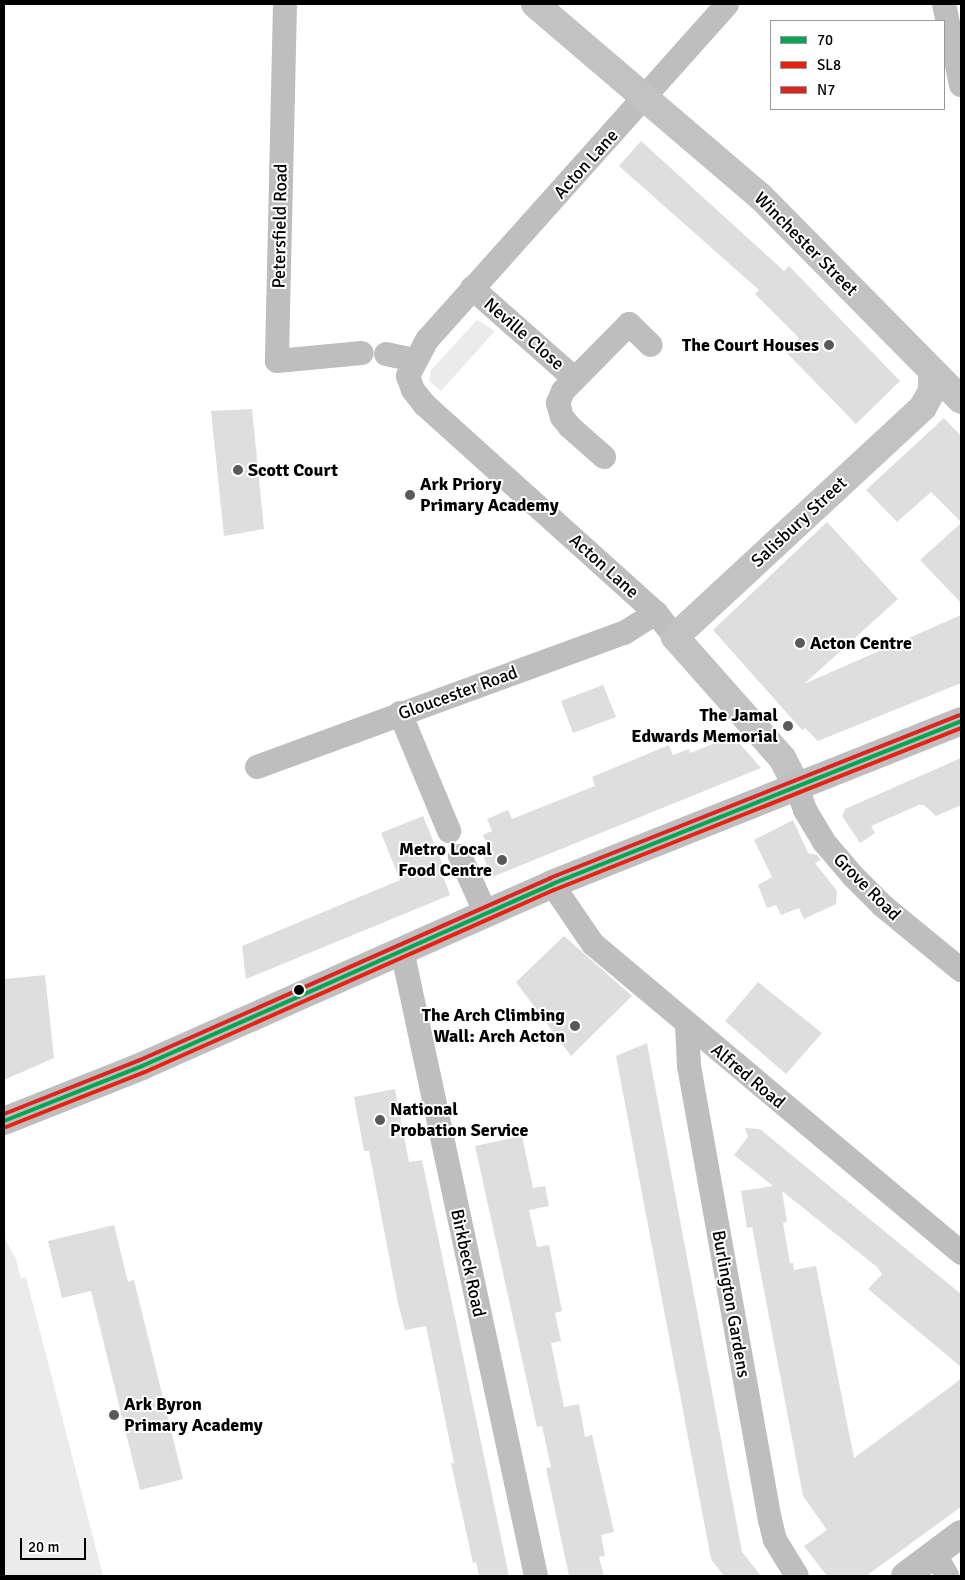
<!DOCTYPE html>
<html>
<head>
<meta charset="utf-8">
<style>
  body { margin:0 }
  #map { position:relative; width:965px; height:1580px; overflow:hidden; background:#fff; font-family:Signika,sans-serif }
  div>[style] { position:absolute }
  [style*='--x'] { left:calc(var(--x)*1px); top:calc(var(--y)*1px); width:calc(var(--w)*1px); rotate:calc(var(--a)*1deg) }
  .green>* { inset:0; background:#ebebeb }
  .building>* { inset:0; background:#dedede }
  .minor>* { height:24px; margin:-12px; padding:0 12px; transform-origin:12px; border-radius:12px; background:#bebebe }
  .tertiary>* { height:28px; margin:-14px; padding:0 14px; transform-origin:14px; border-radius:14px; background:#bebebe }
  .secondary>* { height:28px; margin:-14px; padding:0 14px; transform-origin:14px; border-radius:14px; background:#c2c2c2 }
  .primary>* { height:28px; margin:-14px; padding:0 14px; transform-origin:14px; border-radius:14px; background:#bebebe }
  .bus-1>* { height:4px; margin:-2px; padding:0 2px; transform-origin:2px; border-radius:2px; background:#00a651 }
  .bus-2>* { height:4px; margin:-2px; padding:0 2px; transform-origin:2px; border-radius:2px; background:#e42313 }
  .bus-3>* { height:4px; margin:-2px; padding:0 2px; transform-origin:2px; border-radius:2px; background:#dc241f }
  .dots>* { width:14px; height:14px; translate:-50% -50%; box-sizing:border-box; border:2px solid #fff; border-radius:50% }
  span { translate:-50% -50%; white-space:nowrap; text-align:center; line-height:1.15; -webkit-text-stroke:4px #fff; paint-order:stroke }
  .street-label { font-size:18px; color:#000 }
  .poi-label { font-size:18px; color:#000; font-weight:700 }
  .right { translate:-100% -50%; text-align:right }
  .left { translate:0 -50%; text-align:left }
  .frame { position:absolute; inset:0; border:5px solid #000; pointer-events:none }
  .legend { position:absolute; left:770px; top:20px; width:175px; height:90px; box-sizing:border-box; background:#fff; border:1px solid #999; margin:0; padding:6px 9px; list-style:none; font-size:15px; color:#000 }
  .legend li { display:flex; align-items:center; gap:10px; height:25px }
  .legend b { width:25px; border:1px solid #999 }
  .scale { position:absolute; left:20px; top:1538px; width:66px; height:22px; box-sizing:border-box; border:2px solid #000; border-top:0; padding-left:6px; font-size:15px; line-height:18px; white-space:nowrap; color:#000; -webkit-text-stroke:4px #fff; paint-order:stroke }
</style>
</head>
<body>
<div id="map">
  <div class="green">
    <i style="clip-path:polygon(477px 320px,495px 331px,441px 391px,429px 381px,431px 370px)"></i>
    <i style="clip-path:polygon(4px 1237px,16px 1259px,21px 1279px,26px 1277px,103px 1576px,4px 1576px)"></i>
  </div>
  <div class="building">
    <i style="clip-path:polygon(641px 141px,784px 271px,789px 266px,900px 381px,856px 424px,786px 352px,799px 338px,755px 294px,759px 290px,619px 166px)"></i>
    <i style="clip-path:polygon(252px 409px,264px 529px,224px 536px,211px 411px)"></i>
    <i style="clip-path:polygon(944px 418px,961px 436px,961px 522px,931px 492px,897px 522px,866px 490px)"></i>
    <i style="clip-path:polygon(827px 522px,898px 599px,804px 684px,961px 615px,961px 683px,818px 741px,805px 728px,802px 730px,713px 630px)"></i>
    <i style="clip-path:polygon(961px 523px,961px 603px,920px 560px)"></i>
    <i style="clip-path:polygon(603px 685px,616px 717px,573px 733px,561px 701px)"></i>
    <i style="clip-path:polygon(733px 736px,761px 768px,492px 877px,480px 849px,488px 846px,483px 835px,492px 831px,487px 819px,508px 810px,512px 819px,552px 803px,595px 786px,592px 777px,669px 745px,673px 755px,689px 749px,690px 753px)"></i>
    <i style="clip-path:polygon(961px 758px,961px 805px,936px 816px,924px 805px,919px 805px,871px 826px,875px 833px,860px 843px,842px 816px,845px 809px)"></i>
    <i style="clip-path:polygon(423px 816px,447px 875px,443px 876px,450px 895px,246px 979px,242px 946px,400px 880px,381px 833px)"></i>
    <i style="clip-path:polygon(793px 820px,808px 853px,817px 855px,821px 860px,815px 863px,837px 891px,836px 904px,804px 919px,799px 908px,781px 915px,776px 905px,767px 908px,758px 885px,772px 877px,754px 840px)"></i>
    <i style="clip-path:polygon(564px 936px,632px 996px,571px 1056px,516px 982px)"></i>
    <i style="clip-path:polygon(45px 975px,54px 1058px,4px 1080px,4px 979px)"></i>
    <i style="clip-path:polygon(758px 982px,822px 1033px,786px 1074px,725px 1021px)"></i>
    <i style="clip-path:polygon(647px 1043px,742px 1552px,761px 1576px,724px 1576px,711px 1559px,616px 1056px)"></i>
    <i style="clip-path:polygon(395px 1089px,409px 1162px,422px 1160px,509px 1576px,479px 1576px,476px 1562px,473px 1563px,451px 1463px,454px 1463px,426px 1326px,405px 1330px,398px 1303px,369px 1151px,364px 1151px,354px 1097px)"></i>
    <i style="clip-path:polygon(745px 1128px,760px 1129px,961px 1294px,961px 1367px,868px 1289px,882px 1274px,877px 1267px,782px 1191px,787px 1222px,783px 1223px,790px 1263px,793px 1263px,794px 1270px,816px 1266px,854px 1458px,961px 1379px,961px 1507px,866px 1576px,827px 1576px,804px 1546px,827px 1530px,803px 1496px,752px 1227px,747px 1228px,741px 1191px,773px 1186px,734px 1155px,748px 1137px)"></i>
    <i style="clip-path:polygon(522px 1136px,533px 1188px,545px 1186px,549px 1206px,529px 1210px,537px 1247px,549px 1245px,562px 1311px,555px 1313px,561px 1341px,551px 1343px,564px 1407px,579px 1404px,585px 1437px,592px 1435px,614px 1532px,601px 1535px,605px 1556px,599px 1557px,604px 1576px,569px 1576px,546px 1468px,551px 1467px,542px 1426px,537px 1427px,475px 1146px)"></i>
    <i style="clip-path:polygon(114px 1225px,128px 1282px,134px 1280px,183px 1479px,140px 1490px,91px 1291px,62px 1298px,48px 1241px)"></i>
  </div>
  <div class="minor">
    <i style="--x:285;--y:4;--w:357;--a:91.3"></i>
    <i style="--x:277;--y:361;--w:85;--a:-5.4"></i>
    <i style="--x:944;--y:4;--w:83;--a:78.1"></i>
    <i style="--x:472;--y:288;--w:137;--a:41.5"></i>
    <i style="--x:386;--y:354;--w:30;--a:12"></i>
    <i style="--x:604;--y:457;--w:45;--a:-138.6"></i>
    <i style="--x:570;--y:427;--w:13;--a:-129"></i>
    <i style="--x:562;--y:417;--w:15;--a:-106"></i>
    <i style="--x:558;--y:403;--w:13;--a:-67"></i>
    <i style="--x:563;--y:391;--w:94;--a:-45.4"></i>
    <i style="--x:629;--y:324;--w:30;--a:44"></i>
    <i style="--x:675;--y:637;--w:31;--a:-128"></i>
    <i style="--x:656;--y:613;--w:312;--a:-138"></i>
    <i style="--x:424;--y:404;--w:18;--a:-128"></i>
    <i style="--x:413;--y:390;--w:15;--a:-110"></i>
    <i style="--x:408;--y:376;--w:41;--a:-62.2"></i>
    <i style="--x:427;--y:340;--w:450;--a:-48.2"></i>
    <i style="--x:400;--y:713;--w:128;--a:67.4"></i>
    <i style="--x:257;--y:767;--w:391;--a:-20.1"></i>
    <i style="--x:624;--y:633;--w:38;--a:-32"></i>
    <i style="--x:796;--y:785;--w:27;--a:70"></i>
    <i style="--x:805;--y:810;--w:37;--a:59"></i>
    <i style="--x:824;--y:842;--w:45;--a:49.5"></i>
    <i style="--x:853;--y:876;--w:42;--a:45"></i>
    <i style="--x:883;--y:906;--w:101;--a:39.4"></i>
    <i style="--x:460;--y:856;--w:64;--a:65.9"></i>
    <i style="--x:552;--y:884;--w:73;--a:55.7"></i>
    <i style="--x:593;--y:944;--w:481;--a:40"></i>
    <i style="--x:402;--y:950;--w:640;--a:77.92"></i>
    <i style="--x:687;--y:1026;--w:40;--a:87.1"></i>
    <i style="--x:689;--y:1066;--w:461;--a:79.9"></i>
    <i style="--x:770;--y:1520;--w:21;--a:76"></i>
    <i style="--x:775;--y:1540;--w:42;--a:58.6"></i>
    <i style="--x:935;--y:1554;--w:25;--a:61"></i>
  </div>
  <div class="tertiary">
    <i style="--x:905;--y:1576;--w:70;--a:-36.9"></i>
  </div>
  <div class="secondary">
    <i style="--x:535;--y:4;--w:296;--a:40.5"></i>
    <i style="--x:760;--y:196;--w:286;--a:45.4"></i>
    <i style="--x:796;--y:785;--w:30;--a:-117"></i>
    <i style="--x:782;--y:758;--w:162;--a:-131.5"></i>
    <i style="--x:675;--y:637;--w:338;--a:-42.8"></i>
    <i style="--x:923;--y:407;--w:18;--a:-61"></i>
    <i style="--x:932;--y:391;--w:18;--a:-90"></i>
  </div>
  <div class="primary">
    <i style="--x:4;--y:1121;--w:149;--a:-21.7"></i>
    <i style="--x:142;--y:1066;--w:449;--a:-23.9"></i>
    <i style="--x:552;--y:884;--w:440;--a:-21.7"></i>
  </div>
  <div class="bus-1">
    <i style="--x:4;--y:1121;--w:149;--a:-21.7"></i>
    <i style="--x:142;--y:1066;--w:449;--a:-23.9"></i>
    <i style="--x:552;--y:884;--w:440;--a:-21.7"></i>
  </div>
  <div class="bus-2">
    <i style="--x:6;--y:1127;--w:149;--a:-21.6"></i>
    <i style="--x:145;--y:1072;--w:448;--a:-24"></i>
    <i style="--x:554;--y:890;--w:438;--a:-21.7"></i>
  </div>
  <div class="bus-3">
    <i style="--x:4;--y:1114;--w:146;--a:-21.7"></i>
    <i style="--x:140;--y:1060;--w:449;--a:-23.9"></i>
    <i style="--x:550;--y:878;--w:440;--a:-21.7"></i>
  </div>
  <div class="dots">
    <i style="left:829px;top:345px;background:#595959"></i>
    <i style="left:238px;top:470px;background:#595959"></i>
    <i style="left:410px;top:495px;background:#595959"></i>
    <i style="left:800px;top:643px;background:#595959"></i>
    <i style="left:788px;top:726px;background:#595959"></i>
    <i style="left:502px;top:860px;background:#595959"></i>
    <i style="left:299px;top:990px;background:#000"></i>
    <i style="left:575px;top:1026px;background:#595959"></i>
    <i style="left:380px;top:1120px;background:#595959"></i>
    <i style="left:114px;top:1415px;background:#595959"></i>
  </div>
  <div class="street-label">
    <span style="left:586px;top:164px;rotate:-48deg">Acton Lane</span>
    <span style="left:280px;top:226px;rotate:-89deg">Petersfield Road</span>
    <span style="left:806px;top:244px;rotate:45deg">Winchester Street</span>
    <span style="left:524px;top:334px;rotate:41deg">Neville Close</span>
    <span style="left:799px;top:522px;rotate:-43deg">Salisbury Street</span>
    <span style="left:604px;top:566px;rotate:42deg">Acton Lane</span>
    <span style="left:458px;top:693px;rotate:-20deg">Gloucester Road</span>
    <span style="left:867px;top:887px;rotate:45deg">Grove Road</span>
    <span style="left:748px;top:1076px;rotate:40deg">Alfred Road</span>
    <span style="left:468px;top:1263px;rotate:78deg">Birkbeck Road</span>
    <span style="left:731px;top:1304px;rotate:80deg">Burlington Gardens</span>
  </div>
  <div class="poi-label">
    <span class="right" style="left:819px;top:345px">The Court Houses</span>
    <span class="left" style="left:248px;top:470px">Scott Court</span>
    <span class="left" style="left:420px;top:495px">Ark Priory<br>Primary Academy</span>
    <span class="left" style="left:810px;top:643px">Acton Centre</span>
    <span class="right" style="left:778px;top:726px">The Jamal<br>Edwards Memorial</span>
    <span class="right" style="left:492px;top:860px">Metro Local<br>Food Centre</span>
    <span class="right" style="left:565px;top:1026px">The Arch Climbing<br>Wall: Arch Acton</span>
    <span class="left" style="left:390px;top:1120px">National<br>Probation Service</span>
    <span class="left" style="left:124px;top:1415px">Ark Byron<br>Primary Academy</span>
  </div>
  <div class="frame"></div>
  <ul class="legend">
  <li><b style="height:6px;background:#00a651"></b>70</li>
  <li><b style="height:6px;background:#e42313"></b>SL8</li>
  <li><b style="height:6px;background:#dc241f"></b>N7</li>
  </ul>
  <div class="scale">20 m</div>
</div>
</body>
</html>
